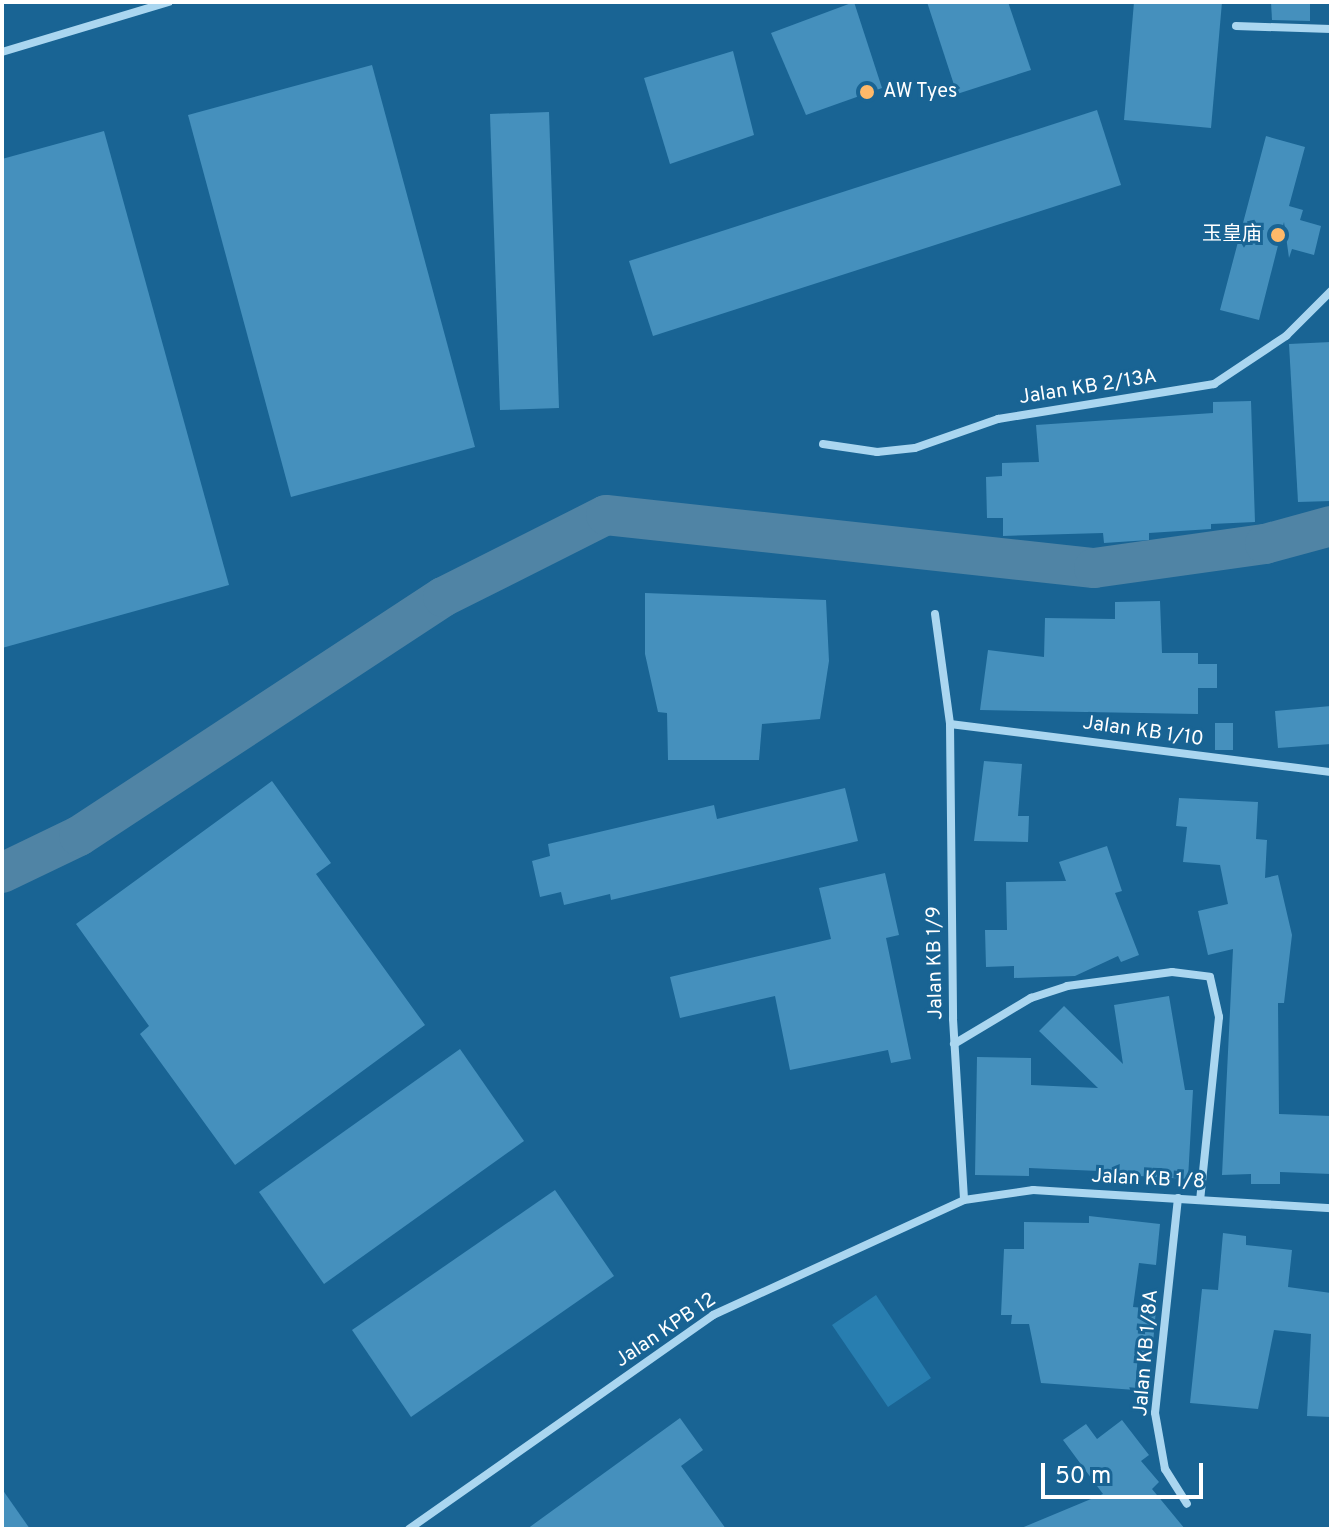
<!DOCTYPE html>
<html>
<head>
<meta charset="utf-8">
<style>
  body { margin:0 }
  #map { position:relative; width:1333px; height:1531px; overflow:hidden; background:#196494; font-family:Overpass,"Noto Sans SC",sans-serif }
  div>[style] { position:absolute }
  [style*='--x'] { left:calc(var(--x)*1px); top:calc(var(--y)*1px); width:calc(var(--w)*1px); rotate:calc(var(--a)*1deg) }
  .green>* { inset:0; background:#287eb0 }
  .river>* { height:40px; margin:-20px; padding:0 20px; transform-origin:20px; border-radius:20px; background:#5084a5 }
  .building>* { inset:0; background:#4590bd }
  .minor>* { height:8px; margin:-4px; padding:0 4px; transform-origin:4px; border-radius:4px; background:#aad6f0 }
  .dots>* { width:22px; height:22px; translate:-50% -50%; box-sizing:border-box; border:4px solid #196494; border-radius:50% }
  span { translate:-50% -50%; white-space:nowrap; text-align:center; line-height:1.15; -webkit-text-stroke:6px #196494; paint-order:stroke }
  .poi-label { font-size:20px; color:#fff }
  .left { translate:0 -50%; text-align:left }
  .right { translate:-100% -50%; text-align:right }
  .street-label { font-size:20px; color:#fff }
  .frame { position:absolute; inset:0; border:4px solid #fff; pointer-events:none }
  .scale { position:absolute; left:1041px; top:1463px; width:162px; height:36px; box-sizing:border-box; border:4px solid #fff; border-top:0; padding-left:10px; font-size:24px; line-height:28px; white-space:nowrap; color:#fff; -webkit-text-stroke:6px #196494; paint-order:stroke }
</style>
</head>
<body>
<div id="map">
  <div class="green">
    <i style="clip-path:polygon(876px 1295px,931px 1378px,888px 1407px,832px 1325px)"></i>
  </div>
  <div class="river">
    <i style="--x:2;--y:873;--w:85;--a:-25.7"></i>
    <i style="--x:79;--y:836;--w:435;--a:-33.3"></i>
    <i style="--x:443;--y:597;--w:182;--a:-26.7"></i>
    <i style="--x:606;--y:515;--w:491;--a:6.2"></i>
    <i style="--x:1094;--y:568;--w:173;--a:-8"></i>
    <i style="--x:1265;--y:544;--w:68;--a:-15.3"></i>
  </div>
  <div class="building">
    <i style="clip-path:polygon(854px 2px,882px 88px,806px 115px,771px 33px)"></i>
    <i style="clip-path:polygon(927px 2px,1008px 2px,1031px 70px,957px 94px)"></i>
    <i style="clip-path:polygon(1134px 2px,1222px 2px,1211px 128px,1124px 120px)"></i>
    <i style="clip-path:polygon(1271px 2px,1310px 2px,1310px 21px,1272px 20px)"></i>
    <i style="clip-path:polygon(733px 51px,754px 135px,670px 164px,644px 78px)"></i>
    <i style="clip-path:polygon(372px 65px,475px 447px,291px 497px,188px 115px)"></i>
    <i style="clip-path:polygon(1097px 110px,1121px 185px,653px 336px,629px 261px)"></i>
    <i style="clip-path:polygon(549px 112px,559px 408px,500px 410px,490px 114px)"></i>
    <i style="clip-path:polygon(104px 131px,229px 585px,2px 648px,2px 159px)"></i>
    <i style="clip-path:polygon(1266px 136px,1305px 147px,1289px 206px,1303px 210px,1300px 220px,1321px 226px,1314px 255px,1292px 249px,1289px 258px,1284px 222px,1259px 320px,1220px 310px)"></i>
    <i style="clip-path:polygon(1331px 342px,1331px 501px,1298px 502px,1289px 344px)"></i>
    <i style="clip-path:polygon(1251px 401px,1255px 522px,1211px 524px,1211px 529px,1149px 533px,1149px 540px,1104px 543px,1103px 533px,1003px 536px,1003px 518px,987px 518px,986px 477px,1002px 476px,1002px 463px,1039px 462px,1036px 425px,1213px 413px,1213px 402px)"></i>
    <i style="clip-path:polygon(645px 593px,826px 600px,829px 661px,820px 719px,762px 724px,759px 760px,668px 760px,667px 713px,658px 712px,645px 654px)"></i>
    <i style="clip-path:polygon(1160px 601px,1162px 653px,1198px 653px,1198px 664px,1217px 664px,1217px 688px,1198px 688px,1198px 714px,980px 710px,988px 650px,1044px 657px,1045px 618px,1115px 619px,1115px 602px)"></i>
    <i style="clip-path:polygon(1331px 706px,1331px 744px,1278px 748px,1275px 711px)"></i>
    <i style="clip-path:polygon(1215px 723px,1233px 723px,1233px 750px,1215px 750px)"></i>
    <i style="clip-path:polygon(984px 761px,1022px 764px,1018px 816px,1029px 816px,1028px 842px,974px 841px)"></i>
    <i style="clip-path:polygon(272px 781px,331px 863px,316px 874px,425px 1025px,235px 1165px,140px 1034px,149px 1026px,76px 924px)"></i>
    <i style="clip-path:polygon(845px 788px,858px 841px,611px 900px,610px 894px,564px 905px,561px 892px,540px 897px,532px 861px,550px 856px,548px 844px,714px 805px,717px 819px)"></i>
    <i style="clip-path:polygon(1179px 798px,1258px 802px,1256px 839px,1267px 840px,1265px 878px,1278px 875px,1292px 935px,1284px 1003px,1278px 1003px,1279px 1114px,1331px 1116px,1331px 1174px,1280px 1172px,1280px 1184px,1251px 1184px,1251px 1174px,1222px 1175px,1233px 949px,1208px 955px,1198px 911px,1228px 904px,1220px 865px,1183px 862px,1187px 827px,1176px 826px)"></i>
    <i style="clip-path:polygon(1107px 846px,1122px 891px,1115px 893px,1139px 955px,1121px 962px,1118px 956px,1075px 976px,1014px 978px,1014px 966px,986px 967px,985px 930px,1007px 930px,1006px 882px,1066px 881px,1059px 862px)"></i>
    <i style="clip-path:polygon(885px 873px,899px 935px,886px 938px,911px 1059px,891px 1063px,888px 1050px,790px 1070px,775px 996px,680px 1018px,670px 977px,831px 939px,819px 888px)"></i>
    <i style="clip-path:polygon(1169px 996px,1185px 1090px,1193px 1090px,1188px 1179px,1139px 1176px,1138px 1181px,1098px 1178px,1099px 1171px,1029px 1168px,1029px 1176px,975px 1175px,977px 1057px,1031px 1058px,1031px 1085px,1098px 1088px,1039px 1031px,1064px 1006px,1123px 1064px,1114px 1005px)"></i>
    <i style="clip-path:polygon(460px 1049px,524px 1141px,324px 1284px,259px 1192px)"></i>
    <i style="clip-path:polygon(555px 1190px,614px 1276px,411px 1417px,352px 1330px)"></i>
    <i style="clip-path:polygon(1089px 1216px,1160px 1224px,1156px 1265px,1139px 1263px,1133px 1307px,1156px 1309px,1152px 1355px,1138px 1354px,1135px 1390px,1041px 1383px,1029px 1324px,1011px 1324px,1012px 1315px,1001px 1315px,1004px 1249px,1024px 1249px,1024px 1222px,1089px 1223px)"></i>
    <i style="clip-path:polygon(1223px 1233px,1246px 1236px,1246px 1245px,1292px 1250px,1288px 1287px,1331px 1293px,1331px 1417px,1307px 1416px,1311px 1334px,1274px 1330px,1258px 1409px,1190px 1403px,1202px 1289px,1218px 1290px)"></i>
    <i style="clip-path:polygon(680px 1418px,703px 1450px,681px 1466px,726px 1529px,527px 1529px)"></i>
    <i style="clip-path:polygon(1122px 1420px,1149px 1455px,1141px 1461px,1159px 1482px,1152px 1489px,1185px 1529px,1019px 1529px,1103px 1494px,1063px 1440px,1086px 1424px,1097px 1439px)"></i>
    <i style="clip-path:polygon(2px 1489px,30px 1529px,2px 1529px)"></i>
  </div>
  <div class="minor">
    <i style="--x:1236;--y:26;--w:95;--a:1.8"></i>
    <i style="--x:2;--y:52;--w:174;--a:-16.7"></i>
    <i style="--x:823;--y:444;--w:55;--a:8.4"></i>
    <i style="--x:877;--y:452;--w:38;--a:-6"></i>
    <i style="--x:915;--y:448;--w:88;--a:-19.3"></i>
    <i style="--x:998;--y:419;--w:219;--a:-9.2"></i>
    <i style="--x:1214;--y:384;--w:87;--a:-33.7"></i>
    <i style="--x:1286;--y:336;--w:64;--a:-45"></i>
    <i style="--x:935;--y:614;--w:111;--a:82.2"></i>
    <i style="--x:950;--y:724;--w:295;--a:89.4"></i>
    <i style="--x:953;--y:1019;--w:181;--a:86.5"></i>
    <i style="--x:950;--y:724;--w:384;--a:7.2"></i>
    <i style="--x:954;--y:1044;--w:90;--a:-30.9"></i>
    <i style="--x:1031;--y:998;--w:38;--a:-18"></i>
    <i style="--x:1067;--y:986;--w:106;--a:-7.6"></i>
    <i style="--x:1172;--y:972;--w:38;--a:7"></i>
    <i style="--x:1210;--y:977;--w:41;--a:77.3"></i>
    <i style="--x:1219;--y:1017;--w:184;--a:95.9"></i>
    <i style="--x:1178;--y:1198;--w:216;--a:96.1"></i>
    <i style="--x:1155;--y:1413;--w:57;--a:79.9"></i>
    <i style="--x:1165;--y:1469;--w:41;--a:57.8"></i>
    <i style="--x:409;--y:1529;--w:372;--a:-35.1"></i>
    <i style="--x:713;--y:1315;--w:276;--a:-24.6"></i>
    <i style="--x:964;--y:1200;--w:70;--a:-8.2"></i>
    <i style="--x:1033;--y:1190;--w:299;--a:3.5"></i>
  </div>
  <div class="dots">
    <i style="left:867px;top:92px;background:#ffb969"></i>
    <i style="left:1278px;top:235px;background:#ffb969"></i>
  </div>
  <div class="poi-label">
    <span class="left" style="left:883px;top:92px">AW Tyes</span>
    <span class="right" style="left:1262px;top:235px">玉皇庙</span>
  </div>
  <div class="street-label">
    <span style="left:1088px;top:388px;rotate:-9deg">Jalan KB 2/13A</span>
    <span style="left:1143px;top:732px;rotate:8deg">Jalan KB 1/10</span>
    <span style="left:936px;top:963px;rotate:-91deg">Jalan KB 1/9</span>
    <span style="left:1148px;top:1180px;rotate:3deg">Jalan KB 1/8</span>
    <span style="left:666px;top:1331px;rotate:-34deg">Jalan KPB 12</span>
    <span style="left:1147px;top:1353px;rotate:-85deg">Jalan KB 1/8A</span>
  </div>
  <div class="frame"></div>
  <div class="scale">50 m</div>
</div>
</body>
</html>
